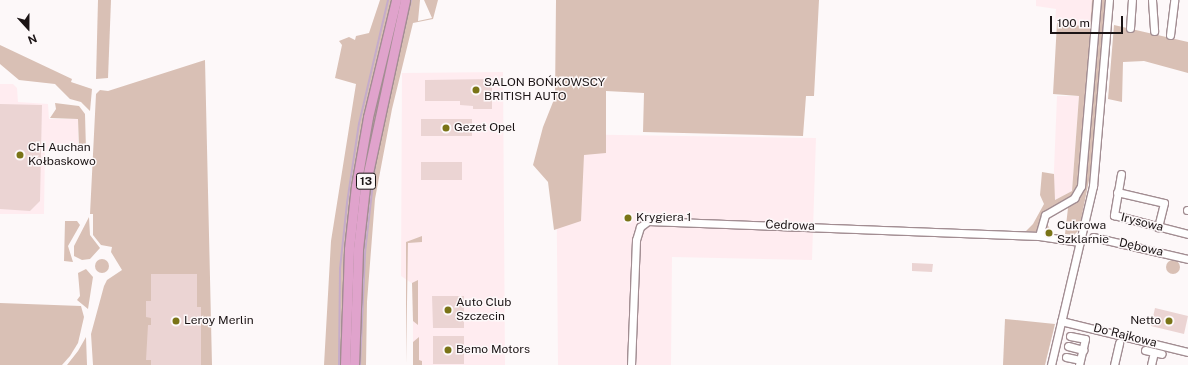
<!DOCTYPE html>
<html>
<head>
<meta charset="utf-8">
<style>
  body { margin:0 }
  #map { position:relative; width:1188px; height:365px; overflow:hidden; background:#fdf8f9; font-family:"Public Sans",sans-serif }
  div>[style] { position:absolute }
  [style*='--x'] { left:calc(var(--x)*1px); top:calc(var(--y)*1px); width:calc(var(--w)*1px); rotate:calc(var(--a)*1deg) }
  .built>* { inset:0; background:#ffecf0 }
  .green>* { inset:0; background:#d9c0b5 }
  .round { border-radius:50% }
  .stream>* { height:1.5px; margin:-0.75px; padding:0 0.75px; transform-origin:0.75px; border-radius:0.75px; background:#c5abca }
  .building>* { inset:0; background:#ebd4d3 }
  .roads { filter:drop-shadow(1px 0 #a28d92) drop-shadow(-1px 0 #a28d92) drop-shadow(0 1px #a28d92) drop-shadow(0 -1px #a28d92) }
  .minor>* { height:7px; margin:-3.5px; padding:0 3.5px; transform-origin:3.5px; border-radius:3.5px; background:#fff }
  .major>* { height:9px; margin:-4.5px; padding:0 4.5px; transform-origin:4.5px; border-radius:4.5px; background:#e0a3cc }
  .dots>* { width:11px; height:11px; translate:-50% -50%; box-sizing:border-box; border:2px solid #fdf8f9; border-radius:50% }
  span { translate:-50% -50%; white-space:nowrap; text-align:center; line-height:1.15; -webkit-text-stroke:3px #fdf8f9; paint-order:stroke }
  .shield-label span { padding:1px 3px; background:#fdf8f9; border:1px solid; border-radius:3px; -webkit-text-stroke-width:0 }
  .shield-label { font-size:11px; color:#1b1415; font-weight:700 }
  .poi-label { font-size:12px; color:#1b1415 }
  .left { translate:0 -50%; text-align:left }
  .right { translate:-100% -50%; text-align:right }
  .street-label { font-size:12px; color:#1b1415 }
  .north { position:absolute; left:8px; top:8px; width:40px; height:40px; -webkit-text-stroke:3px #fdf8f9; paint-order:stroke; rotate:159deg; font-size:11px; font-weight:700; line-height:16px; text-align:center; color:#1b1415 }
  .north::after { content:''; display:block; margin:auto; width:14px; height:18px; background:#1b1415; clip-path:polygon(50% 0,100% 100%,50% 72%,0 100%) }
  .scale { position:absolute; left:1050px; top:16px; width:73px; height:18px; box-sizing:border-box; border:2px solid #1b1415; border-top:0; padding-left:5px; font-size:12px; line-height:14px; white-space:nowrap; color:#1b1415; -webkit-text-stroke:3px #fdf8f9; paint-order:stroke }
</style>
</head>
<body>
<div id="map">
  <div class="built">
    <i style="clip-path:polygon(1036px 0,1092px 0,1090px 27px,1055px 22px,1056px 9px,1036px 6px)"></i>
    <i style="clip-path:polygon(503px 72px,505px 365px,413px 365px,413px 284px,401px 276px,402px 73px)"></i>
    <i style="clip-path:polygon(0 84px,13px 84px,17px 88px,18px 102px,48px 104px,49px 119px,78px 119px,78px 151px,45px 151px,44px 214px,0 214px)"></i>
    <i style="clip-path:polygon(1057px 96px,1079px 96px,1072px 191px,1055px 200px,1053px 194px)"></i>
    <i style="clip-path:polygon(556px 134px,816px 138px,812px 260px,672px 257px,671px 365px,558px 365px)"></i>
  </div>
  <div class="green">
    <i style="clip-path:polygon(98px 0,111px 0,108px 78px,96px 79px)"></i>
    <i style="clip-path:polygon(380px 0,392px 0,345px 261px,342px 365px,324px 365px,331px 241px,356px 84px,335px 78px,342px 45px,339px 41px,349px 37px,355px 40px,356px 36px,369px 33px)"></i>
    <i style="clip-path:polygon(399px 0,402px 0,365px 168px,351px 365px,348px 365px,353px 235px,369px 131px)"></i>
    <i style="clip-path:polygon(408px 0,420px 0,418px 21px,432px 18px,424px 0,438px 0,433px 19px,413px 23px,392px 109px,375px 199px,367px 302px,366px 365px,358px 365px,360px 262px,371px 169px)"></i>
    <i style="clip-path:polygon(556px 0,819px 0,814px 96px,806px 96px,803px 136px,643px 132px,644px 93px,606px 91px,606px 153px,584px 155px,581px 221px,554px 230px,548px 182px,533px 165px,543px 127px,555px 97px)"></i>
    <i style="clip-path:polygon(1092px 0,1105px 0,1092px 165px,1079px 230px,1074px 235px,1065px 234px,1068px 208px,1051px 216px,1047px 224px,1053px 234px,1026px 231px,1033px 224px,1044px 204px,1040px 195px,1042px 172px,1054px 174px,1055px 200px,1072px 191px,1079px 96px,1053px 94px,1057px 23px,1090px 27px)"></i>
    <i style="clip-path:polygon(1114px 25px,1188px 42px,1188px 73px,1144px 61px,1123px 62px,1122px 102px,1108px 99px)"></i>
    <i style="clip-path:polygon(0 45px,72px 79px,71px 82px,92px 89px,90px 111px,81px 102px,70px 99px,55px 84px,19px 80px,0 64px)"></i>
    <i style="clip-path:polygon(205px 60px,212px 365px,93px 365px,91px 334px,104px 286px,107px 280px,122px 270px,111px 252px,112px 247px,101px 245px,93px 235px,93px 214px,90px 214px,96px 94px,100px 90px,108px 91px)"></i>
    <i style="clip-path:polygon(55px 103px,79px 106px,85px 114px,86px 150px,79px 149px,78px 119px,50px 118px,56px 109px)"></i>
    <i style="clip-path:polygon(89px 217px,90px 235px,100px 248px,90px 259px,82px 260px,74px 256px,74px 246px)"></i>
    <i style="clip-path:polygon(65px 221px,77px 221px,80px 225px,68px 246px,73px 262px,64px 261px)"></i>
    <i style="clip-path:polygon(422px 236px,422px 242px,408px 243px,406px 365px,406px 242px)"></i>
    <i class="round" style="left:95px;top:259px;width:14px;height:14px"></i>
    <i class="round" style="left:1166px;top:260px;width:14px;height:14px"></i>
    <i style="clip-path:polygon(86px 269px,93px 277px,88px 309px,77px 300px,80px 296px,78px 273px)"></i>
    <i style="clip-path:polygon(418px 280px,418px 325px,413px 321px,412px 283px)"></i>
    <i style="clip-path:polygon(0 303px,81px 306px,84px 317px,78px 343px,70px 356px,62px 365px,0 365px)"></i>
    <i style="clip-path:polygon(1005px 319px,1055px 324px,1045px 365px,1003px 365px)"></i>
    <i style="clip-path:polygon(86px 337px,87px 365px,67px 365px,78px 351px)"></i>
    <i style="clip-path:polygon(419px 337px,419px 360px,422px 361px,422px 365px,413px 365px,413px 342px)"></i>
  </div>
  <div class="stream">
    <i style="--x:388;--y:99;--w:102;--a:-76.9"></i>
    <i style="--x:339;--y:365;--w:96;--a:-89.4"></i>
    <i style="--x:340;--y:269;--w:66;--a:-83.9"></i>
    <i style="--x:347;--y:203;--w:80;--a:-81.4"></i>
    <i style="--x:359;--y:124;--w:127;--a:-76.8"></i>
    <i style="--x:360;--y:365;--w:112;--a:-87.4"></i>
    <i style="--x:365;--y:253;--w:98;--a:-83.5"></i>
  </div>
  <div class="building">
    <i style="clip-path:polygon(492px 79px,492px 109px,473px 109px,473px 106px,460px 105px,460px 101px,425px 101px,425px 80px)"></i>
    <i style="clip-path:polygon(0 104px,42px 105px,40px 201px,30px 211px,0 209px)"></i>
    <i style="clip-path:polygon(421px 119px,472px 119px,472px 136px,421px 136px)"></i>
    <i style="clip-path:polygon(421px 162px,462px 162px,462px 180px,421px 180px)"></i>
    <i style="clip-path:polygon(912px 263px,933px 264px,932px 272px,912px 271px)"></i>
    <i style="clip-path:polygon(151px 274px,197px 274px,197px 307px,201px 307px,201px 365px,151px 365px,151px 360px,146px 360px,148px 325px,151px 325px,151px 318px,146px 317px,146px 301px,151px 301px)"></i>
    <i style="clip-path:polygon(432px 296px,464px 296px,464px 328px,433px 328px)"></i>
    <i style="clip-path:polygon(1155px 308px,1188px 316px,1184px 334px,1151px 326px)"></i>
    <i style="clip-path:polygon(433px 336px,464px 336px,464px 364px,433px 364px)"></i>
  </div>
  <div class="roads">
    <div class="minor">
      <i style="--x:1152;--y:0;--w:31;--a:86"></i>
      <i style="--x:1130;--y:28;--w:28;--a:-86"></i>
      <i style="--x:1170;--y:35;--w:35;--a:-83"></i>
      <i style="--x:1121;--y:174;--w:42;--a:99.7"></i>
      <i style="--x:1114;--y:215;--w:76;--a:14.4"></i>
      <i style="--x:1117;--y:192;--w:48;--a:13.2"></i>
      <i style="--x:1164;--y:203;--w:25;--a:104"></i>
      <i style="--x:1187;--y:210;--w:1;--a:0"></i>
      <i style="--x:1039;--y:236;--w:22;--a:-74"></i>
      <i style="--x:1045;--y:215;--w:34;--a:-30"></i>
      <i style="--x:1074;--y:198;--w:14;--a:-60"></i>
      <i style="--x:1081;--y:186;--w:187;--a:-85.1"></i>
      <i style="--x:1093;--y:237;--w:98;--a:13"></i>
      <i style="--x:1061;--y:321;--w:131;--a:13.7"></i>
      <i style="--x:1070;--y:336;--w:15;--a:11"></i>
      <i style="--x:1085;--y:339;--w:27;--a:103"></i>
      <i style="--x:1068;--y:346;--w:16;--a:15"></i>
      <i style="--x:1145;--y:350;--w:17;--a:13"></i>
      <i style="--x:1066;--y:357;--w:14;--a:12"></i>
      <i style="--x:631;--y:365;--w:125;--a:-87.7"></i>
      <i style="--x:636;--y:240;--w:14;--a:-73"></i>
      <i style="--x:640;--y:227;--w:10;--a:-37"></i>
      <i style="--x:648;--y:221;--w:391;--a:2.2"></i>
      <i style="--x:1039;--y:236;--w:41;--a:8.3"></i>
      <i style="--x:1051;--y:365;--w:184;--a:-76.8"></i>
      <i style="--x:1093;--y:186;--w:187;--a:-85.1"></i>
      <i style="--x:1114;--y:365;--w:23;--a:-77"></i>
      <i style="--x:1151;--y:365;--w:13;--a:-77"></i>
    </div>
    <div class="major">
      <i style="--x:345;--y:365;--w:116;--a:-88"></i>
      <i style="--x:349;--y:249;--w:63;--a:-83.7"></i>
      <i style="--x:356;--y:186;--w:70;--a:-80.1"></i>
      <i style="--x:368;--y:117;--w:120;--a:-76.5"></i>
      <i style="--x:354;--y:365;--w:116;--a:-88"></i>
      <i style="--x:358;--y:249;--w:62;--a:-83.6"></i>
      <i style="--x:365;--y:187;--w:191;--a:-77.9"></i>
    </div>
  </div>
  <div class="dots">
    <i style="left:476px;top:90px;background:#797417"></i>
    <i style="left:446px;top:128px;background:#797417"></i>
    <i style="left:20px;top:155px;background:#797417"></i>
    <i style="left:628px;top:218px;background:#797417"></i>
    <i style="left:1049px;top:233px;background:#797417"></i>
    <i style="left:448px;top:310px;background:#797417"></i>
    <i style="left:176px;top:321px;background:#797417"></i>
    <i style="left:1169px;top:321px;background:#797417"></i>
    <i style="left:448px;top:350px;background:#797417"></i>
  </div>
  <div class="shield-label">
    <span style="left:366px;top:181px">13</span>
  </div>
  <div class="poi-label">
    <span class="left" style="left:484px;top:90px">SALON BOŃKOWSCY<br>BRITISH AUTO</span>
    <span class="left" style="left:454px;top:128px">Gezet Opel</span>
    <span class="left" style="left:28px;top:155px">CH Auchan<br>Kołbaskowo</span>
    <span class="left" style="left:636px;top:218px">Krygiera 1</span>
    <span class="left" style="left:1057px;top:233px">Cukrowa<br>Szklarnie</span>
    <span class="left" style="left:456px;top:310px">Auto Club<br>Szczecin</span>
    <span class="left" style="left:184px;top:321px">Leroy Merlin</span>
    <span class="right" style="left:1161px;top:321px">Netto</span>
    <span class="left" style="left:456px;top:350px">Bemo Motors</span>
  </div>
  <div class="street-label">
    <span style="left:1142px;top:223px;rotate:14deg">Irysowa</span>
    <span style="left:790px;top:226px;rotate:2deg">Cedrowa</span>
    <span style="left:1141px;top:248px;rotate:13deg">Dębowa</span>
    <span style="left:1125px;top:336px;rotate:14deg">Do Rajkowa</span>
  </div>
  <div class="north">N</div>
  <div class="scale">100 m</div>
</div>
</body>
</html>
